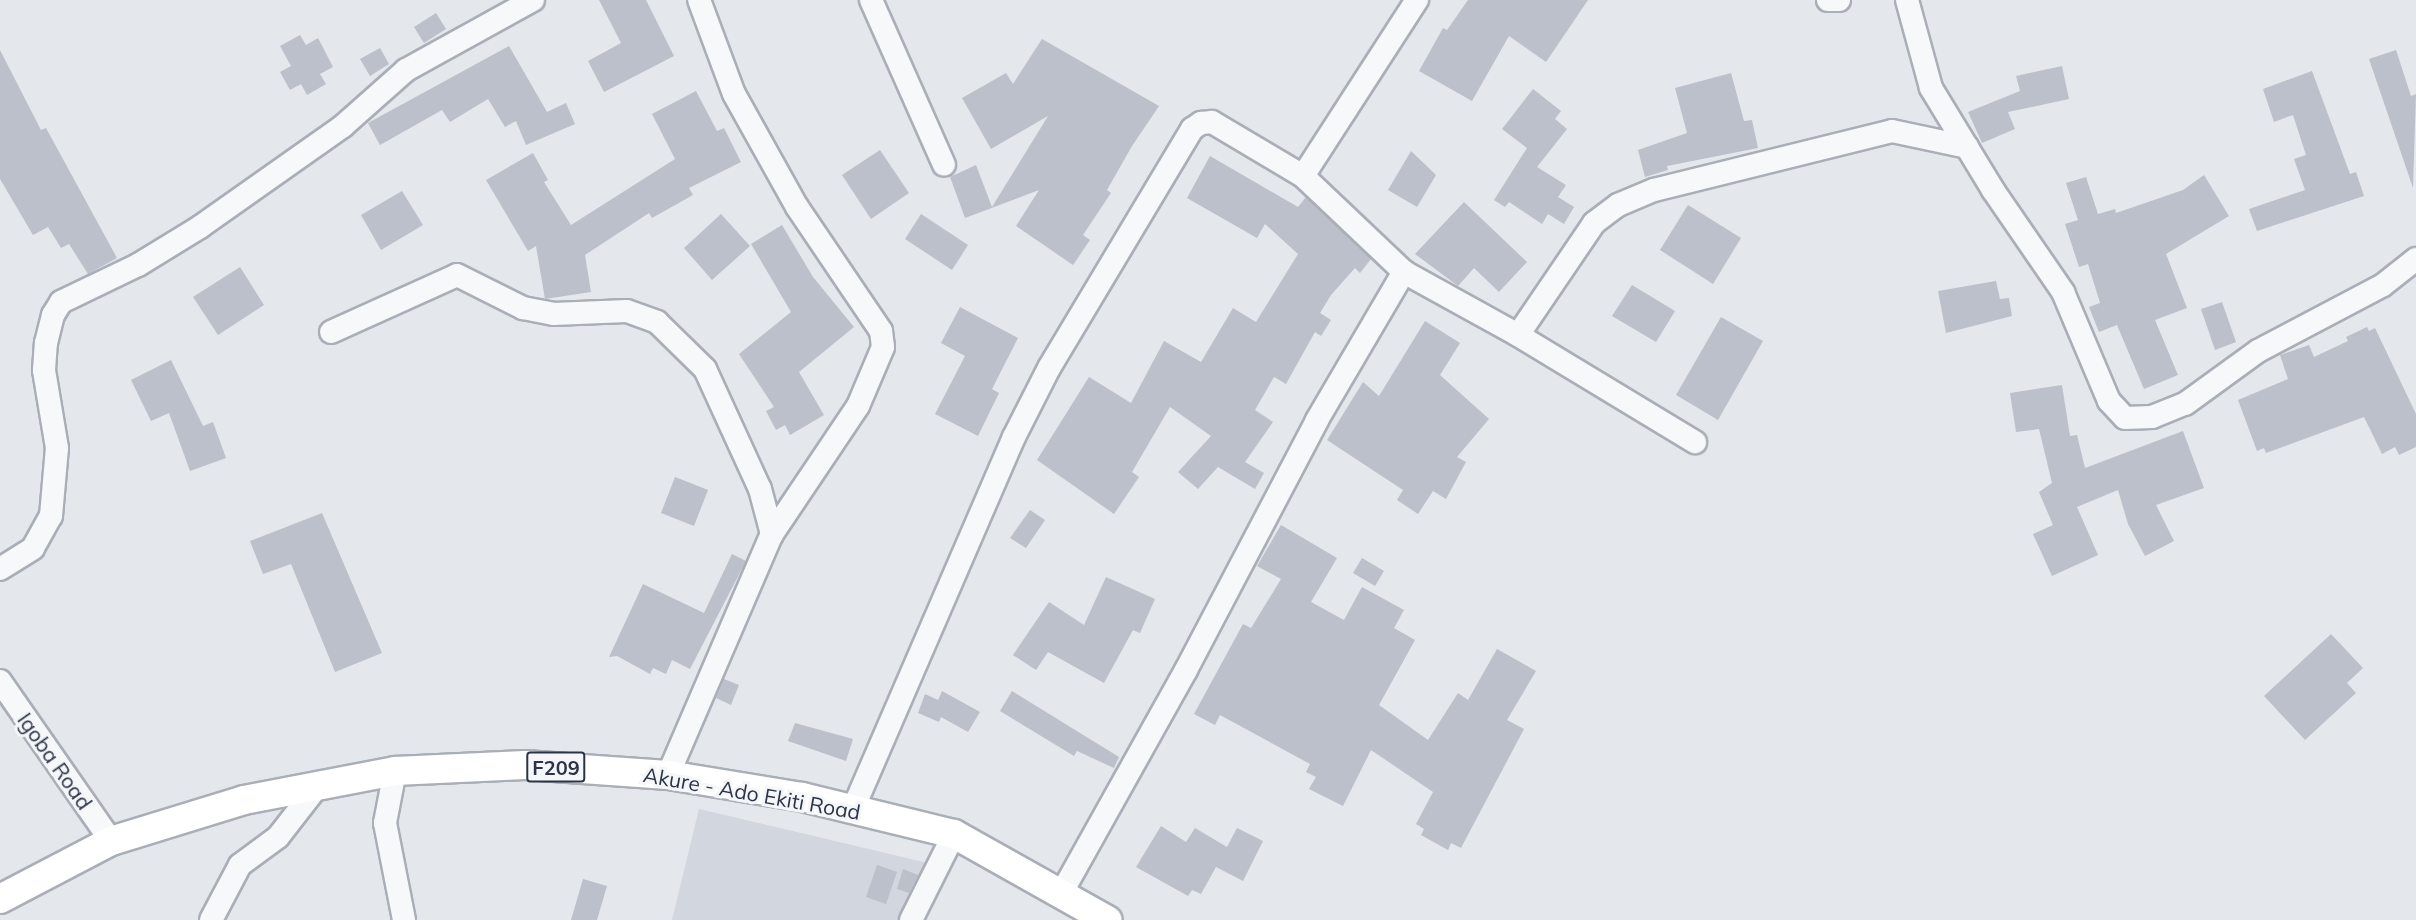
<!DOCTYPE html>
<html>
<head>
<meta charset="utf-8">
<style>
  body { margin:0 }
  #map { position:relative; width:2416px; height:920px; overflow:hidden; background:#e4e7ec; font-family:Mulish,sans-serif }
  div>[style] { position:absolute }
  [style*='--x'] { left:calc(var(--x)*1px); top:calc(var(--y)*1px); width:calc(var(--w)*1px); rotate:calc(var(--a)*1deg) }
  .built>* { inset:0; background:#d2d6de }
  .building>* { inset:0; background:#bbc0ca }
  .roads { filter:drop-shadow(2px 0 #a9aeb7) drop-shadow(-2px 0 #a9aeb7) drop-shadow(0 2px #a9aeb7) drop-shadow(0 -2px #a9aeb7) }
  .minor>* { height:22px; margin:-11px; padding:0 11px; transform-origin:11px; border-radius:11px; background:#f7f8fa }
  .major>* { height:28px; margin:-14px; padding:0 14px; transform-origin:14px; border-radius:14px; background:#fff }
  span { translate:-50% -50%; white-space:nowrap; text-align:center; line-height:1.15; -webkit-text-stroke:6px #f4f6f9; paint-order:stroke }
  .shield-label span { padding:2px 4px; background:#f4f6f9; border:2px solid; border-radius:4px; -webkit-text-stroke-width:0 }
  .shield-label { font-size:20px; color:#2b3445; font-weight:700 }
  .street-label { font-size:21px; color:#2b3445 }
</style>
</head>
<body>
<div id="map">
  <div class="built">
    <i style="clip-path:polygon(699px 809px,932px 864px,906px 920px,672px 920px)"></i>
  </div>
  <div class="building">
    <i style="clip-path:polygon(599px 0,646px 0,674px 56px,604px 92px,588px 61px,621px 43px)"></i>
    <i style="clip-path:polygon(1468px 0,1588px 0,1546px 62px,1509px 36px,1472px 101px,1419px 71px,1443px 28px,1447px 30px)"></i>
    <i style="clip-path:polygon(436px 13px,446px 29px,424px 43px,414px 27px)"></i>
    <i style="clip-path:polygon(300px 35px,306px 45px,318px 38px,333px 67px,320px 74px,326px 84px,307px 95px,301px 84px,290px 90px,280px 72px,291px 66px,280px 46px)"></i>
    <i style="clip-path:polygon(1042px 39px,1159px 106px,1132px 146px,1107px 190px,1111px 193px,1083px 235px,1090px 240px,1073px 265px,1016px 226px,1039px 190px,965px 218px,950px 177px,976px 165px,992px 207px,1048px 116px,991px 149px,962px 98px,1006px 73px,1013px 84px)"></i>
    <i style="clip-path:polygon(509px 46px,547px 112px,566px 103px,575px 124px,526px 145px,516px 121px,505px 127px,488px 99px,450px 122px,442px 110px,380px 145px,368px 123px)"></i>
    <i style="clip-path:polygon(380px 48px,389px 64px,370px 76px,360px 59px)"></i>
    <i style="clip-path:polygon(0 50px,41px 130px,46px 128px,117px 258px,88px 274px,69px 244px,61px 248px,48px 227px,33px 235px,0 179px)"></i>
    <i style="clip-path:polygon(2396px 50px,2411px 96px,2416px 94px,2413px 188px,2369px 59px)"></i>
    <i style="clip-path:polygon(2062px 66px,2069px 99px,2008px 112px,2015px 129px,1982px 143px,1968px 112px,2020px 91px,2016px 76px)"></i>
    <i style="clip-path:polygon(2312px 71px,2350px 174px,2356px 172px,2364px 196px,2257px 231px,2249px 209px,2305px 190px,2294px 159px,2306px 155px,2293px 115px,2274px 122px,2263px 89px)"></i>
    <i style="clip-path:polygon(1731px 73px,1744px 121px,1752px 120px,1758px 148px,1667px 166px,1668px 170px,1645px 177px,1638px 150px,1687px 133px,1675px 88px)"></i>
    <i style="clip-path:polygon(1533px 89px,1561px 111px,1555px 119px,1567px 129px,1537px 167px,1566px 185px,1558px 197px,1574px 207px,1564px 224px,1548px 214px,1542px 224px,1509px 202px,1505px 207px,1494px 200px,1527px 148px,1502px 129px)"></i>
    <i style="clip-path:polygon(696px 91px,717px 131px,724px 128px,741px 162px,689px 188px,693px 195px,652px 218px,649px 213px,585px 255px,591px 292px,545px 299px,536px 246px,528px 251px,486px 180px,533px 153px,548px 180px,544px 182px,571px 225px,675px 159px,652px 114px)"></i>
    <i style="clip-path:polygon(880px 150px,909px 193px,871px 219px,842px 175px)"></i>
    <i style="clip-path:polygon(1411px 151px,1436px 175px,1417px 207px,1388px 190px)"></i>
    <i style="clip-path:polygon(1210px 156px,1298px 207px,1306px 197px,1371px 259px,1360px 273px,1355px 268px,1331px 295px,1320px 313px,1331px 320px,1321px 336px,1315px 332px,1286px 384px,1274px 377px,1255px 410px,1273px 422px,1245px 462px,1264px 473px,1255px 489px,1218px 467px,1198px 489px,1178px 472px,1211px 436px,1170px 407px,1132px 472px,1139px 477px,1114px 514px,1037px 460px,1089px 377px,1131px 403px,1164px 341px,1201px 362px,1233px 308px,1256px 322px,1298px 254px,1265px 224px,1257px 238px,1187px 198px)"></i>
    <i style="clip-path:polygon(2204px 175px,2229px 216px,2166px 254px,2187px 308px,2155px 320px,2178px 375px,2144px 389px,2117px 325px,2099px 332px,2089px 307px,2100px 303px,2088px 264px,2079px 267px,2065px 224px,2078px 220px,2066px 183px,2086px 177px,2098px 214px,2115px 209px,2116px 213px,2183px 190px)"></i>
    <i style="clip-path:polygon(402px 191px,423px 225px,381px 250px,361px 215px)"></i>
    <i style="clip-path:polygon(1464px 202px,1527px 262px,1499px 292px,1474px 268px,1458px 286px,1415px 254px)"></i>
    <i style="clip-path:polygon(1688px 205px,1741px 238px,1713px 284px,1660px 250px)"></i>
    <i style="clip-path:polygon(721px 214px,750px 246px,712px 280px,684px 248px)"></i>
    <i style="clip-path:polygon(921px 214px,968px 245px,952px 270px,905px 239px)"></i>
    <i style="clip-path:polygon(782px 225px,813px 277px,854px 327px,799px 372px,824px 415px,790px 435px,785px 425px,776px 430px,766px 411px,774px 407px,739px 354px,791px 312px,751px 244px)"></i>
    <i style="clip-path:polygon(240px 267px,264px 305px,218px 335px,193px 297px)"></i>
    <i style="clip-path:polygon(1996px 281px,2000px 299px,2009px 298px,2012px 316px,1946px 333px,1938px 291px)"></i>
    <i style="clip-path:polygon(1632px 285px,1675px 311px,1656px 342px,1612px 316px)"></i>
    <i style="clip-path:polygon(2222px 302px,2236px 342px,2215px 350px,2201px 309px)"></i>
    <i style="clip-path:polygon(960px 307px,1018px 338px,992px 389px,999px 393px,978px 436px,935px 414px,965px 356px,941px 343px)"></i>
    <i style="clip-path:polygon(1721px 317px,1763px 341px,1718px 420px,1676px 395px)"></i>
    <i style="clip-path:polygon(1425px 321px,1460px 343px,1440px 375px,1489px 419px,1457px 457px,1466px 462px,1446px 499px,1433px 491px,1418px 514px,1397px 500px,1403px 490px,1327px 440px,1363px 382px,1379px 396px)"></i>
    <i style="clip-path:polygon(2367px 327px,2369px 331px,2375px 328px,2416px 414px,2416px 447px,2399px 455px,2395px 447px,2382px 454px,2364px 417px,2266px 453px,2264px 448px,2257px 451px,2238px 400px,2288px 379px,2280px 355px,2309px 345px,2314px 357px,2348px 341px,2346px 337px)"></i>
    <i style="clip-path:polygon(171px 360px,203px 426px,213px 422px,226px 458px,190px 471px,169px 413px,151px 421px,131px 380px)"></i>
    <i style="clip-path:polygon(2062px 385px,2070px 436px,2077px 435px,2085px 468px,2183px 431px,2204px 488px,2156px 505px,2174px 541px,2145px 556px,2128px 524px,2118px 490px,2077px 507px,2098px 555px,2052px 576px,2033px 534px,2053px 525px,2039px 492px,2052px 483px,2039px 429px,2016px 432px,2010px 393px)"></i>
    <i style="clip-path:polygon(675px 477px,708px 490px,694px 526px,661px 513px)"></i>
    <i style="clip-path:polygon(1030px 510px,1045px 520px,1026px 548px,1010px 538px)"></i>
    <i style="clip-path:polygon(322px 513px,382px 653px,335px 672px,291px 564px,263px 574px,250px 541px)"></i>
    <i style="clip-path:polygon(1281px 525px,1337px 558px,1311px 602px,1344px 620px,1362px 587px,1404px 610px,1394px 628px,1415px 640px,1379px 705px,1428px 740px,1458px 693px,1468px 700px,1497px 649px,1536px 671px,1507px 720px,1524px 729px,1461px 848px,1451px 843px,1448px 850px,1421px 835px,1424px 829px,1416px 824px,1433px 792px,1371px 750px,1343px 806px,1309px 789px,1316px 777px,1306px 772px,1310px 764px,1220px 715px,1215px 725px,1194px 714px,1243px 624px,1251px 628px,1281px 579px,1257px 566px)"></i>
    <i style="clip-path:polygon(732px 554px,746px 561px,690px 669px,672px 660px,666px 674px,653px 668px,650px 674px,617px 656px,609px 657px,643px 584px,704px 613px)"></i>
    <i style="clip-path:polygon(1362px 558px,1384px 571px,1375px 586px,1353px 573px)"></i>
    <i style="clip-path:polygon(1106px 577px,1155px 599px,1140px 633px,1133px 630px,1104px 683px,1048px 652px,1036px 670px,1013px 655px,1049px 602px,1084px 625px)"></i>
    <i style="clip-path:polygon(2331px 634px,2363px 668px,2347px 683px,2356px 693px,2305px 740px,2264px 696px)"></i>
    <i style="clip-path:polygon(724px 679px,739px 685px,731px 705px,716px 698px)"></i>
    <i style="clip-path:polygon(942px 691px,980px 712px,968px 732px,941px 717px,939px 722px,918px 713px,925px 694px,938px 700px)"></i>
    <i style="clip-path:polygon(1012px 691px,1119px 757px,1114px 768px,1077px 751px,1074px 756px,1000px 711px)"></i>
    <i style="clip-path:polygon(795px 723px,853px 739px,846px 761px,788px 741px)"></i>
    <i style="clip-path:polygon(1161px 826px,1186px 842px,1195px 828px,1227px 847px,1237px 828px,1263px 841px,1243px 881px,1216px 867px,1201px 894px,1192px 890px,1188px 896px,1136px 867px)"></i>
    <i style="clip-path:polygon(877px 865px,897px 872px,886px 904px,866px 897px)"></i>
    <i style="clip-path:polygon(903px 869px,918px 875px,909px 893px,897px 889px)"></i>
    <i style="clip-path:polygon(583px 879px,607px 886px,597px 920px,571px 920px)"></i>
  </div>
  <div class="roads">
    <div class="minor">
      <i style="--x:871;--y:0;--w:180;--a:66.1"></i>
      <i style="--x:1828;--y:0;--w:11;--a:0"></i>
      <i style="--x:1907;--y:0;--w:91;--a:74.7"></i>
      <i style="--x:1931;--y:88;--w:119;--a:58.7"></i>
      <i style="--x:1993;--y:190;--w:124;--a:55.5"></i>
      <i style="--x:2063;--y:292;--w:118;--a:67.1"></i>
      <i style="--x:2109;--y:401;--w:23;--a:47"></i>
      <i style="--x:2125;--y:418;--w:27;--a:-2"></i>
      <i style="--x:2152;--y:417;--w:35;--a:-22"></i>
      <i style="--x:2185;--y:404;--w:90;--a:-36"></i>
      <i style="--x:2258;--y:351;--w:141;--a:-27.8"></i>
      <i style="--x:2383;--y:285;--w:42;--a:-38.2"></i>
      <i style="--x:1303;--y:176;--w:210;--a:-57.1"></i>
      <i style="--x:331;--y:332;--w:138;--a:-24.3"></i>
      <i style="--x:457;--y:275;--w:74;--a:26.6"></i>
      <i style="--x:523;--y:308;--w:31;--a:11"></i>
      <i style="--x:553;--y:314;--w:74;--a:-2.3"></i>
      <i style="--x:627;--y:311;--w:32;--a:20"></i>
      <i style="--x:657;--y:322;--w:67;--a:44.4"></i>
      <i style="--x:705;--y:369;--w:132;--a:65.4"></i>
      <i style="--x:760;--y:489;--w:47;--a:75.1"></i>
      <i style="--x:1518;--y:335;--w:207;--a:31.2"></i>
      <i style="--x:0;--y:569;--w:39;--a:-32"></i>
      <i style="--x:33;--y:548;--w:37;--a:-61"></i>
      <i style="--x:51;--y:516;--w:68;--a:-85"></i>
      <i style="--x:57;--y:448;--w:79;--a:-99.5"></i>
      <i style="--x:44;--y:370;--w:27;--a:-86"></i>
      <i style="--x:46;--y:343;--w:29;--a:-76"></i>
      <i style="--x:53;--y:315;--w:15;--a:-58"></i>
      <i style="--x:61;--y:302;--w:85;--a:-25.7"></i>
      <i style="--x:138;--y:265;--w:73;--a:-31.5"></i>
      <i style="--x:200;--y:227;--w:175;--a:-35.2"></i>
      <i style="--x:343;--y:126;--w:84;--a:-41.6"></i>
      <i style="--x:406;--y:70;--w:145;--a:-28.9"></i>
      <i style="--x:0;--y:681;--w:195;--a:55.2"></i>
      <i style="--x:395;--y:771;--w:53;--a:100.9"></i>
      <i style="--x:385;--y:823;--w:99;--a:78.9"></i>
      <i style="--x:668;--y:775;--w:262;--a:-66.7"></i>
      <i style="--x:772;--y:534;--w:154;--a:-56.1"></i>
      <i style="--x:858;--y:406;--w:64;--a:-67"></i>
      <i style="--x:883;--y:347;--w:16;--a:-97"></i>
      <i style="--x:881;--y:331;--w:150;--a:-124.1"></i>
      <i style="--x:797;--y:207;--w:129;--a:-119.1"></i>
      <i style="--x:734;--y:94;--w:100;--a:-110.4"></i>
      <i style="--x:853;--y:809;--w:405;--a:-66.6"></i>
      <i style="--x:1014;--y:437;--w:77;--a:-63.1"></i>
      <i style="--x:1049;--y:368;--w:279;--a:-59.1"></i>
      <i style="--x:1192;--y:129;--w:11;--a:-34"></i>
      <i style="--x:1201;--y:123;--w:11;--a:-5"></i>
      <i style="--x:1212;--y:122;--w:106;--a:30.7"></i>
      <i style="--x:1303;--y:176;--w:139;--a:43.5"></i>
      <i style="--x:1404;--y:272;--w:130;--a:28.9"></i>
      <i style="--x:1518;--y:335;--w:135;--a:-55.8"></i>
      <i style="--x:1594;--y:223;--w:30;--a:-37"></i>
      <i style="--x:1618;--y:205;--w:39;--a:-23"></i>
      <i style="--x:1654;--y:190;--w:245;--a:-13.9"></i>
      <i style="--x:1892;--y:131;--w:77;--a:12"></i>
      <i style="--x:1062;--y:892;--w:254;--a:-60.8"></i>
      <i style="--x:1186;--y:670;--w:282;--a:-62.3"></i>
      <i style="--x:1317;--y:420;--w:172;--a:-59.6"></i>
      <i style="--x:211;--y:920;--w:62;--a:-62.2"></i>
      <i style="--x:240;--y:865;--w:47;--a:-36.4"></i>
      <i style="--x:278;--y:837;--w:68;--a:-52.1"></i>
      <i style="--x:911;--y:920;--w:96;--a:-63.4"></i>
    </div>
    <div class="major">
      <i style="--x:0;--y:899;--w:125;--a:-27.6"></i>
      <i style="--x:111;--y:841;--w:139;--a:-17.1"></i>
      <i style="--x:244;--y:800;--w:154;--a:-10.9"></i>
      <i style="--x:395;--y:771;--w:130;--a:-2.6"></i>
      <i style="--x:525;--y:765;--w:143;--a:4"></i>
      <i style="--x:668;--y:775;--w:136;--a:9.3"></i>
      <i style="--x:802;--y:797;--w:156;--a:13.7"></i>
      <i style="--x:954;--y:834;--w:176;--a:29.3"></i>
    </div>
  </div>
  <div class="shield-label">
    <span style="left:556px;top:767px">F209</span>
  </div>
  <div class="street-label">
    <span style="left:55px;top:761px;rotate:55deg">Igoba Road</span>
    <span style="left:752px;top:793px;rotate:10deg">Akure - Ado Ekiti Road</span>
  </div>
</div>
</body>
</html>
